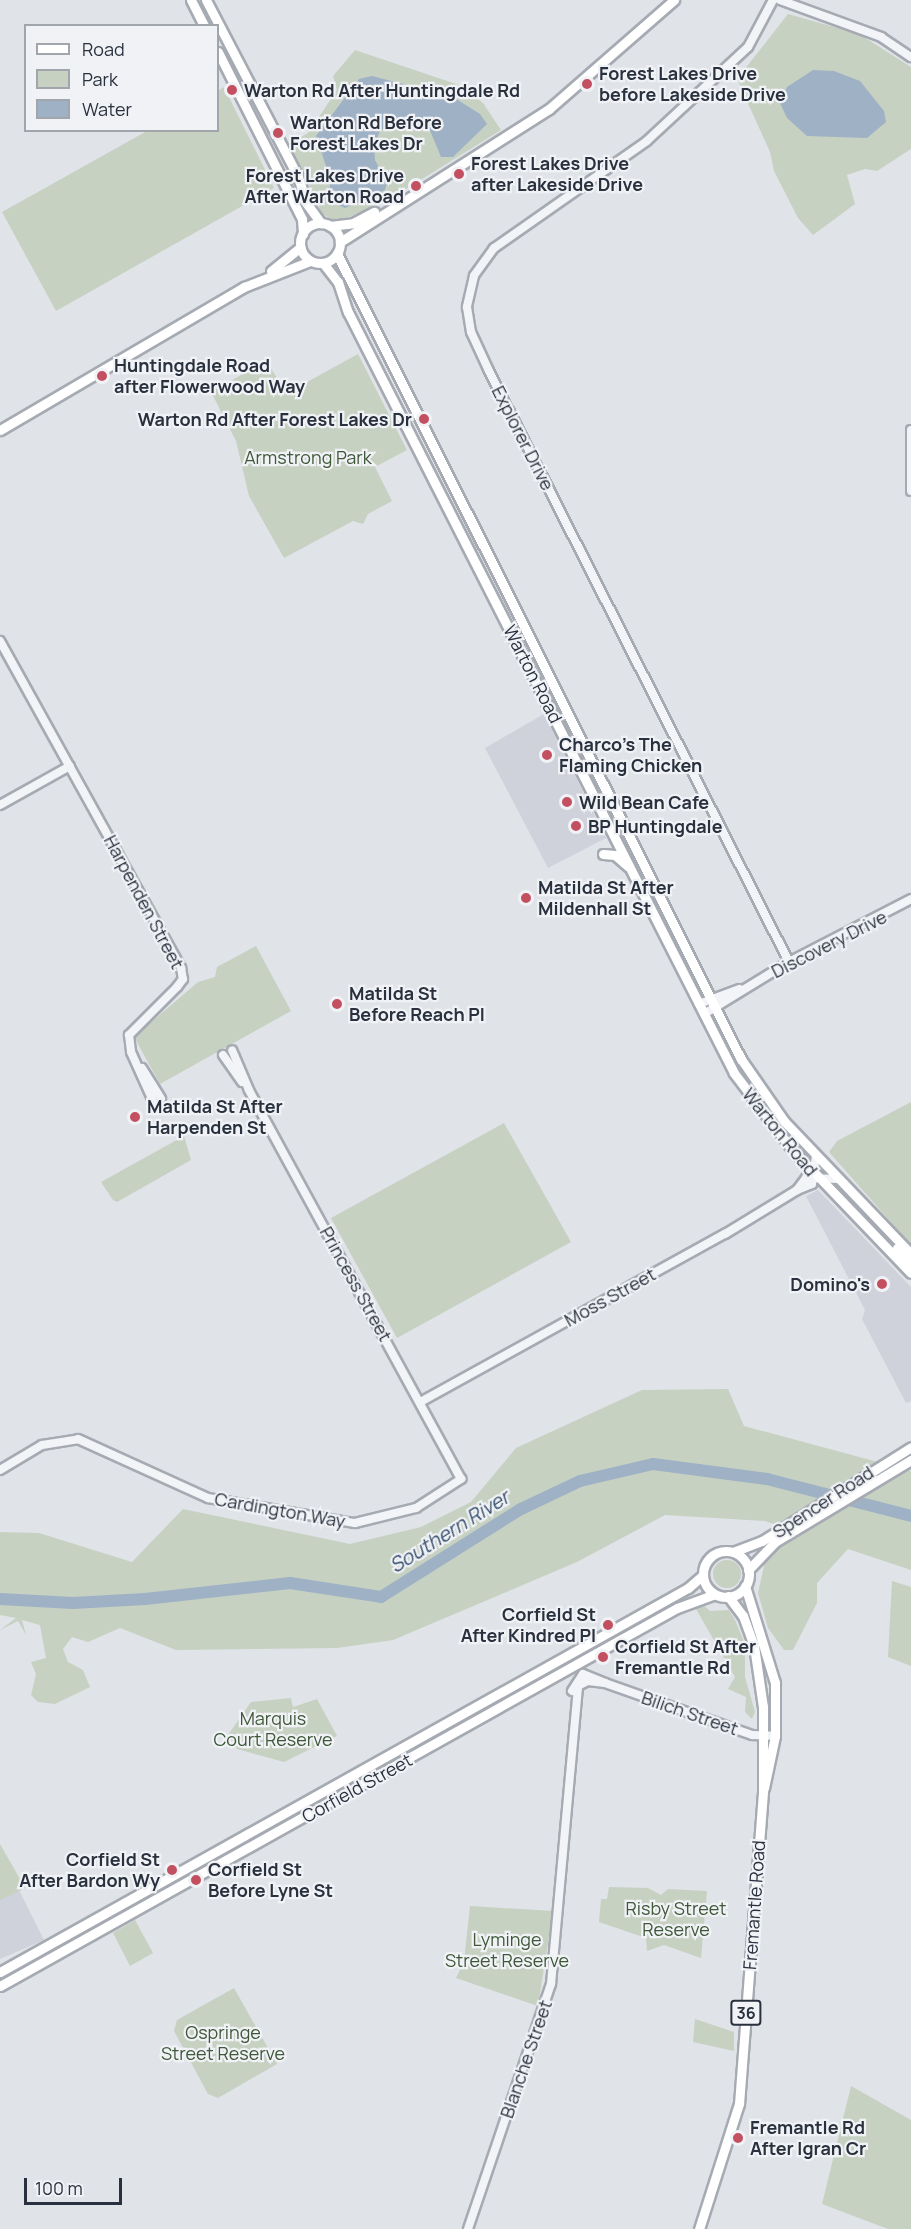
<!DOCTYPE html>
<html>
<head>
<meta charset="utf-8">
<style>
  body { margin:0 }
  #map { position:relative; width:911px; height:2229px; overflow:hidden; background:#e0e3e8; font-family:Manrope,sans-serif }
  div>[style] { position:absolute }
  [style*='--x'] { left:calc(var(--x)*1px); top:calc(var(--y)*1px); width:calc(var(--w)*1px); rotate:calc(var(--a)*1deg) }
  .built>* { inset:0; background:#cfd2da }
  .green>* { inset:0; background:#c6d1c2 }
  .round { border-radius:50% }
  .water>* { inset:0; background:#9eb1c5 }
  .river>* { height:12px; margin:-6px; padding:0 6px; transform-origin:6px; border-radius:6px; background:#9eb1c5 }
  .roads { filter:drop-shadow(2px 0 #a6aab2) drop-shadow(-2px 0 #a6aab2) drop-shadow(0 2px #a6aab2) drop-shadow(0 -2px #a6aab2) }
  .minor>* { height:8px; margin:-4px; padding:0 4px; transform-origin:4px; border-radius:4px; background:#f3f4f7 }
  .major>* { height:9px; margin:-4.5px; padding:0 4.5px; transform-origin:4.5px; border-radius:4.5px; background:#fff }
  .major>.ring { margin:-4.5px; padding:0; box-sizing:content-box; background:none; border:9px solid #fff; border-radius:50% }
  .dots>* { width:16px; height:16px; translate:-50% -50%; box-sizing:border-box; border:3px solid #f0f2f6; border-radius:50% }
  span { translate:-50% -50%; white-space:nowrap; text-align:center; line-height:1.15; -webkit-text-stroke:4.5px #f0f2f6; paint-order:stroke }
  .shield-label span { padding:2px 4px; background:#f0f2f6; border:2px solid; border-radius:4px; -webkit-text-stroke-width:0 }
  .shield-label { font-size:16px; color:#2a313e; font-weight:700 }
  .poi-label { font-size:18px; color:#2a313e; font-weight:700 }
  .left { translate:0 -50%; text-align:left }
  .right { translate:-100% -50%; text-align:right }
  .street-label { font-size:18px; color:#2a313e }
  .park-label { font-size:18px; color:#3f5839 }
  .water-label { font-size:20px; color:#38506e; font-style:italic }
  .legend { position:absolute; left:24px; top:24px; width:195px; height:108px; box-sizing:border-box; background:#f0f2f6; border:2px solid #a1a5ac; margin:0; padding:8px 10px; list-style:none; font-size:18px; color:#2a313e }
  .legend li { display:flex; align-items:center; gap:12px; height:30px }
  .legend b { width:30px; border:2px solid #a1a5ac }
  .scale { position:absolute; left:24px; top:2178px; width:98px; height:27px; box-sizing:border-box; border:3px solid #2a313e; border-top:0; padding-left:8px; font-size:18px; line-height:21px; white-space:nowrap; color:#2a313e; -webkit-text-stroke:4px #f0f2f6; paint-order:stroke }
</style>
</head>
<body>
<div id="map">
  <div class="built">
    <i style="clip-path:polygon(544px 714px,606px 838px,548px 868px,485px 748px)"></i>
    <i style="clip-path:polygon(818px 1190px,911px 1287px,911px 1401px,906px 1403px,862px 1319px,865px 1310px,806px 1196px)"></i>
    <i style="clip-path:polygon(0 1852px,44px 1940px,0 1959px)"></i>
  </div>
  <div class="green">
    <i style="clip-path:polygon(788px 14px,859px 34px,911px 67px,911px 149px,877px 171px,865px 169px,847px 175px,855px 204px,813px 235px,798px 218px,774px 171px,770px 152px,737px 79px)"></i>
    <i style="clip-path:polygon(355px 50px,462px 86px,483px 103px,501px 130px,390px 199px,344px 219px,330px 219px,322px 213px,289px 144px,308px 133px,337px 90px,333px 76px)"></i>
    <i style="clip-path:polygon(224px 87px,274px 188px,56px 311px,2px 212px,147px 131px,218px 130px,218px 91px)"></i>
    <i style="clip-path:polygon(358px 354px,407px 450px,375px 467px,392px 501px,368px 514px,363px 524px,353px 521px,284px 558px,249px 496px,236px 441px,211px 392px,266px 361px,287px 393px)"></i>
    <i style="clip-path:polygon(256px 946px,291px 1011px,160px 1084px,134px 1037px,198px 982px,215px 977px,217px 967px)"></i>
    <i style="clip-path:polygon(911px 1102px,911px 1245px,829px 1152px,837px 1141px)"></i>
    <i style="clip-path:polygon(504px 1123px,571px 1242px,397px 1338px,331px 1218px)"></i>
    <i style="clip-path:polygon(184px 1136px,191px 1160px,117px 1202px,113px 1200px,101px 1182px)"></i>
    <i style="clip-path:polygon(728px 1389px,744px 1426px,911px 1471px,911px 1570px,848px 1549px,817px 1583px,817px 1603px,793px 1650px,784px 1650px,768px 1628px,758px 1593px,766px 1557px,802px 1534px,765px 1521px,665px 1515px,577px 1562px,393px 1640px,337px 1648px,176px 1650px,120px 1628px,88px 1642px,72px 1637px,63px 1649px,68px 1662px,83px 1670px,90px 1687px,55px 1704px,38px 1702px,31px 1695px,36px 1674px,31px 1662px,46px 1658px,40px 1625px,22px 1620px,26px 1635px,18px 1621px,0 1630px,16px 1618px,0 1615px,0 1532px,39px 1533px,132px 1562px,183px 1509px,350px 1544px,421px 1527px,471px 1502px,516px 1448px,642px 1390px)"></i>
    <i class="round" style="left:713px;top:1560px;width:28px;height:28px"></i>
    <i style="clip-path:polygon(892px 1581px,911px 1587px,911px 1666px,888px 1657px)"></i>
    <i style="clip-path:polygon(702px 1604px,710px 1611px,729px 1610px,735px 1620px,745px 1644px,745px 1677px,755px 1712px,752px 1719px,745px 1712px,746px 1697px,728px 1689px,735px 1677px,696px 1609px)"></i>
    <i style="clip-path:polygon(291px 1698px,293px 1707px,317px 1699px,337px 1736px,284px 1762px,237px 1749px,228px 1735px,251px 1702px)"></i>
    <i style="clip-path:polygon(0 1844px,25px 1888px,0 1900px)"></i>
    <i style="clip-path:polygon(609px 1887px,648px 1888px,661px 1895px,668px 1889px,707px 1891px,701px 1958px,664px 1945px,647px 1951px,646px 1938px,599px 1922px,601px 1899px,607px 1899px)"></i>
    <i style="clip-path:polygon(470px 1906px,553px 1911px,538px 2006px,456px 1978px,464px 1961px)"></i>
    <i style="clip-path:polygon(135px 1920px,153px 1953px,130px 1966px,113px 1933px)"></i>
    <i style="clip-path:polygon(234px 1988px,277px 2064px,218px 2098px,208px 2094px,174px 2031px,177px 2020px)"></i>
    <i style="clip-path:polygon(695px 2019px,734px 2032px,734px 2051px,693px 2042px)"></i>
    <i style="clip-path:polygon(851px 2086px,911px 2120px,911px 2229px,888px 2229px,822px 2204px)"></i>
  </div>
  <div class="water">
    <i style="clip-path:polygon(813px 70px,834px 71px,860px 81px,884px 111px,886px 122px,867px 138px,807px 136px,787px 118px,780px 103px,787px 87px)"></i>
    <i style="clip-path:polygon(372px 76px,453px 97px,480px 114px,487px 124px,453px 157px,441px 157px,429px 128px,411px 121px,394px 122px,380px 131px,374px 146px,375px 160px,387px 182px,385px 190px,345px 208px,331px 202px,329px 175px,316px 136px,359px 79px)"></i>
  </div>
  <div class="river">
    <i style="--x:0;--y:1599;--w:73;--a:3.1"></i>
    <i style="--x:73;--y:1603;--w:72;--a:-3.2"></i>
    <i style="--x:145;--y:1599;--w:146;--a:-6.3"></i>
    <i style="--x:290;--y:1583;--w:92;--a:8.7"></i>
    <i style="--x:381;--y:1597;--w:165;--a:-32.2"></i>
    <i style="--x:521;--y:1509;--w:65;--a:-25.4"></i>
    <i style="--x:580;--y:1481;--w:75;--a:-13.1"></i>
    <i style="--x:653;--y:1464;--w:115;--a:7.5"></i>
    <i style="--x:767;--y:1479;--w:149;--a:14.4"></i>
  </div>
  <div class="roads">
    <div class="minor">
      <i style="--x:773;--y:0;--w:53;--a:118"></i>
      <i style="--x:748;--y:47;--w:138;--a:137.1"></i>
      <i style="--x:647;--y:141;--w:187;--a:145"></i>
      <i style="--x:494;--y:248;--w:34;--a:126"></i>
      <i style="--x:474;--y:276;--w:32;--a:103"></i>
      <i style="--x:467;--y:307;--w:25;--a:81"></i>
      <i style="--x:471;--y:332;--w:43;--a:65.2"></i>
      <i style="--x:489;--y:371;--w:663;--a:63.09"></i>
      <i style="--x:780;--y:0;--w:108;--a:20.1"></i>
      <i style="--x:881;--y:37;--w:36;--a:34"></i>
      <i style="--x:911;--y:430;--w:61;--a:90"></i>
      <i style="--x:0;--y:641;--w:374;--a:61"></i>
      <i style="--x:181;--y:968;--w:11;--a:80"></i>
      <i style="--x:183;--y:979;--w:10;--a:127"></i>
      <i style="--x:177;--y:987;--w:68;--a:135"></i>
      <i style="--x:129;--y:1035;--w:17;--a:83"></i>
      <i style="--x:131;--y:1052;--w:56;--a:65.7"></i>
      <i style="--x:0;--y:805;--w:80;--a:-29.1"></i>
      <i style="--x:699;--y:1004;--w:43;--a:-20.6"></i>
      <i style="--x:704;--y:1014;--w:100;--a:-31.5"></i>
      <i style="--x:789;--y:962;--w:137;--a:-27.3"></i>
      <i style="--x:223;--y:1055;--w:33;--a:55"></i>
      <i style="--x:142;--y:1068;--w:36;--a:58"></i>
      <i style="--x:797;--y:1190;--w:16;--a:-22"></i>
      <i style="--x:812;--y:1184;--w:28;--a:-82"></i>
      <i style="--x:422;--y:1401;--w:346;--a:-28.9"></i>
      <i style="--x:725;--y:1234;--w:84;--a:-31.4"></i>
      <i style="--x:797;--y:1190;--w:15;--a:-53"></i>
      <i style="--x:806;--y:1178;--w:32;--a:2"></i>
      <i style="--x:0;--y:1470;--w:49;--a:-30.8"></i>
      <i style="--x:42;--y:1445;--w:36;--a:-9"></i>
      <i style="--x:78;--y:1439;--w:143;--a:24.4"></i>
      <i style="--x:208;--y:1498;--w:149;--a:9.7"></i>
      <i style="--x:355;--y:1523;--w:63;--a:-13.8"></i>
      <i style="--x:416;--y:1508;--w:54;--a:-32.8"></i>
      <i style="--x:461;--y:1479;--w:443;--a:-118.6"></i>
      <i style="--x:249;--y:1090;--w:43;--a:-113"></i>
      <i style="--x:572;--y:1691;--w:20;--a:-57"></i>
      <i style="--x:583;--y:1674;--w:24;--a:22"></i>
      <i style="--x:468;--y:2229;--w:259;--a:-71.3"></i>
      <i style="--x:551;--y:1984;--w:299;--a:-84.8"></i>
      <i style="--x:578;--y:1686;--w:11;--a:-27"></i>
      <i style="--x:588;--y:1681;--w:17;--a:7"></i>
      <i style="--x:605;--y:1683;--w:156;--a:19.5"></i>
      <i style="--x:752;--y:1735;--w:23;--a:2"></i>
    </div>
    <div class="major">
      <i style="--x:191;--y:0;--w:29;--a:63"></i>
      <i style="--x:206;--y:0;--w:199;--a:62.5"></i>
      <i style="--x:298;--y:177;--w:28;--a:72"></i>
      <i style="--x:307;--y:204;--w:24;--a:54"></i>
      <i style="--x:218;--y:52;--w:187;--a:63.3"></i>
      <i style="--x:302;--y:219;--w:15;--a:86"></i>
      <i class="ring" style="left:300px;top:223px;width:31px;height:31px"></i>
      <i style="--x:330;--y:226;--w:23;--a:-7"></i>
      <i style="--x:353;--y:223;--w:24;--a:-28"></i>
      <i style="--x:340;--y:242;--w:248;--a:-32.5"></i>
      <i style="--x:549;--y:109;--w:166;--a:-41.1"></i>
      <i style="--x:337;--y:254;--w:901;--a:63.35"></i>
      <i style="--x:741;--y:1059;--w:75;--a:55.3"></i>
      <i style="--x:784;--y:1121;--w:184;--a:46.3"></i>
      <i style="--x:323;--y:263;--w:24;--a:52"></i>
      <i style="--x:338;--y:282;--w:32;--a:72"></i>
      <i style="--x:348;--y:312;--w:853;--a:63.1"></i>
      <i style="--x:734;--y:1073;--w:94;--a:52.8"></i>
      <i style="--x:791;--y:1148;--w:173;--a:46.2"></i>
      <i style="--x:271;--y:271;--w:38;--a:-39"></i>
      <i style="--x:0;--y:430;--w:283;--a:-30.4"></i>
      <i style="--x:244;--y:287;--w:71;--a:-21.5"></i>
      <i style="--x:603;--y:854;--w:12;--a:5"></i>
      <i style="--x:615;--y:855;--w:18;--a:41"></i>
      <i style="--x:897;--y:1248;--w:22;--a:51"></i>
      <i class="ring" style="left:703px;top:1551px;width:37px;height:37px"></i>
      <i style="--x:733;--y:1552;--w:31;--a:-21"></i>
      <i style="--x:762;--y:1541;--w:176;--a:-32.2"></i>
      <i style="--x:748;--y:1570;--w:39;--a:-46"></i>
      <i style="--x:775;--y:1542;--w:159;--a:-31.1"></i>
      <i style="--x:745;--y:1586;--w:102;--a:72.8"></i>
      <i style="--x:775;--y:1683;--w:53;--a:90"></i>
      <i style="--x:775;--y:1736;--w:53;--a:101.9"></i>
      <i style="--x:0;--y:1972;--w:788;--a:-29.17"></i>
      <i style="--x:688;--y:1588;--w:20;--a:-41"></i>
      <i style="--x:0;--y:1986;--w:775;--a:-29.18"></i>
      <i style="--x:677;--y:1608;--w:40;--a:-20.2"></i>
      <i style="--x:699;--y:2229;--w:131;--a:-72.3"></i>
      <i style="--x:739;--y:2104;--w:315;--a:-85.6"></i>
      <i style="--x:763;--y:1790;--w:83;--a:-90"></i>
      <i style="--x:763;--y:1707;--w:62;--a:-98.4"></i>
      <i style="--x:754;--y:1646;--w:32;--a:-110"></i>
      <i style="--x:743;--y:1616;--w:25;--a:-127"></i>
    </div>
  </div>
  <div class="dots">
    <i style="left:587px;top:84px;background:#c25061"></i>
    <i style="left:232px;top:90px;background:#c25061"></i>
    <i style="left:278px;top:133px;background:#c25061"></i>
    <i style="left:459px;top:174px;background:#c25061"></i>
    <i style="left:416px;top:186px;background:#c25061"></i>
    <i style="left:102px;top:376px;background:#c25061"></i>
    <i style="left:424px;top:419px;background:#c25061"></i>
    <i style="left:547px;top:755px;background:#c25061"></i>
    <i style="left:567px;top:802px;background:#c25061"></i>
    <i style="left:576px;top:826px;background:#c25061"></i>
    <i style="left:526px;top:898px;background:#c25061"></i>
    <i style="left:337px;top:1004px;background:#c25061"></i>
    <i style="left:135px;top:1117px;background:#c25061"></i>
    <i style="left:882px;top:1284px;background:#c25061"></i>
    <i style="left:608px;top:1625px;background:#c25061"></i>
    <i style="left:603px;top:1657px;background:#c25061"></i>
    <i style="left:172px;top:1870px;background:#c25061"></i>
    <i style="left:196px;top:1880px;background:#c25061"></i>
    <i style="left:738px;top:2138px;background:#c25061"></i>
  </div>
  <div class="shield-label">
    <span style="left:746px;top:2013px">36</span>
  </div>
  <div class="poi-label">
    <span class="left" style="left:599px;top:84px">Forest Lakes Drive<br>before Lakeside Drive</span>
    <span class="left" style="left:244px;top:90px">Warton Rd After Huntingdale Rd</span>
    <span class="left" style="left:290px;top:133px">Warton Rd Before<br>Forest Lakes Dr</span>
    <span class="left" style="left:471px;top:174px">Forest Lakes Drive<br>after Lakeside Drive</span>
    <span class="right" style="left:404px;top:186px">Forest Lakes Drive<br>After Warton Road</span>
    <span class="left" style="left:114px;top:376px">Huntingdale Road<br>after Flowerwood Way</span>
    <span class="right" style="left:412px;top:419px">Warton Rd After Forest Lakes Dr</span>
    <span class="left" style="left:559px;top:755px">Charco's The<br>Flaming Chicken</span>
    <span class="left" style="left:579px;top:802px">Wild Bean Cafe</span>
    <span class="left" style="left:588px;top:826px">BP Huntingdale</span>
    <span class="left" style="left:538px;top:898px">Matilda St After<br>Mildenhall St</span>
    <span class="left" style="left:349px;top:1004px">Matilda St<br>Before Reach Pl</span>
    <span class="left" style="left:147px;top:1117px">Matilda St After<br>Harpenden St</span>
    <span class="right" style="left:870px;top:1284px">Domino's</span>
    <span class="right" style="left:596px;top:1625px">Corfield St<br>After Kindred Pl</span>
    <span class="left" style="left:615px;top:1657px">Corfield St After<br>Fremantle Rd</span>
    <span class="right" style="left:160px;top:1870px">Corfield St<br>After Bardon Wy</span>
    <span class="left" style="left:208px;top:1880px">Corfield St<br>Before Lyne St</span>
    <span class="left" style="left:750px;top:2138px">Fremantle Rd<br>After Igran Cr</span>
  </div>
  <div class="street-label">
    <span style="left:523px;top:438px;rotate:63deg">Explorer Drive</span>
    <span style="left:533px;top:674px;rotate:63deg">Warton Road</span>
    <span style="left:144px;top:902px;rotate:62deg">Harpenden Street</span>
    <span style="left:829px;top:944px;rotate:-27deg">Discovery Drive</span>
    <span style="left:780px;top:1132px;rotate:51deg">Warton Road</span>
    <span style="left:356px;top:1284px;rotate:61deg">Princess Street</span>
    <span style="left:610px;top:1297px;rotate:-29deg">Moss Street</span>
    <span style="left:823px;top:1502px;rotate:-33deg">Spencer Road</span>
    <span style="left:280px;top:1510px;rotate:10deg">Cardington Way</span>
    <span style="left:690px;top:1713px;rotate:19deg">Bilich Street</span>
    <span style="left:357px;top:1788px;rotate:-29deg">Corfield Street</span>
    <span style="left:754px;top:1905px;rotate:-86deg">Fremantle Road</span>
    <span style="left:526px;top:2059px;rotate:-71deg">Blanche Street</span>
  </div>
  <div class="park-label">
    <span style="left:308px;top:457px">Armstrong Park</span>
    <span style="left:273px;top:1729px">Marquis<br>Court Reserve</span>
    <span style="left:676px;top:1919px">Risby Street<br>Reserve</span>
    <span style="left:507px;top:1950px">Lyminge<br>Street Reserve</span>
    <span style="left:223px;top:2043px">Ospringe<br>Street Reserve</span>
  </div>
  <div class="water-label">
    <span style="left:449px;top:1531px;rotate:-32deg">Southern River</span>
  </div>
  <ul class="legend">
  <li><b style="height:8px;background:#fff"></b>Road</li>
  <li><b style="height:16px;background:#c6d1c2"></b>Park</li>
  <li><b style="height:16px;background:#9eb1c5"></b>Water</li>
  </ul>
  <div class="scale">100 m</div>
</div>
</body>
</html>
